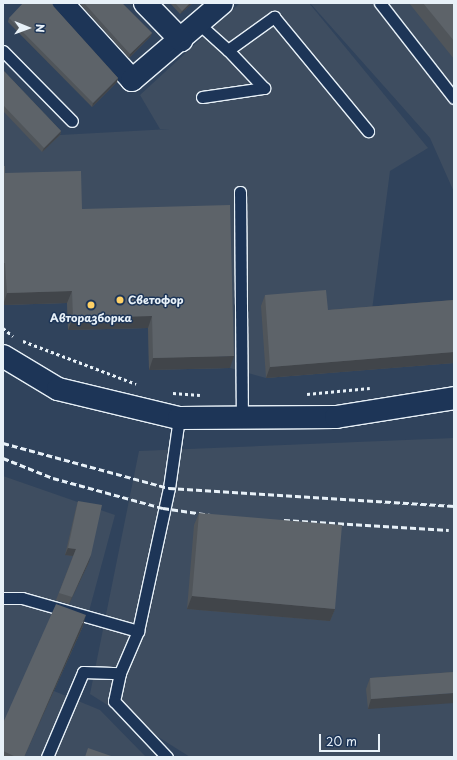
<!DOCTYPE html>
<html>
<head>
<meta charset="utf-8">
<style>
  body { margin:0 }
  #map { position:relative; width:457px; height:760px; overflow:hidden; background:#30435c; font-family:"Playpen Sans",sans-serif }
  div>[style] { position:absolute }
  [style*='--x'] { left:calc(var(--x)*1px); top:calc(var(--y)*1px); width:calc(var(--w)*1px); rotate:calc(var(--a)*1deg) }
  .built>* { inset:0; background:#3e4d60 }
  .path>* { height:2.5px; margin-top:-1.25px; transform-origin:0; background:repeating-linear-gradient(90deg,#e8f1f8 0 3px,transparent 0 6px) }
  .roads { filter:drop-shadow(1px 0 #e8f1f8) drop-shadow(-1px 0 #e8f1f8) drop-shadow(0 1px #e8f1f8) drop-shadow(0 -1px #e8f1f8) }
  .service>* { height:11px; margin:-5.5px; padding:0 5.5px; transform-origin:5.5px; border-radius:5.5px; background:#1d3557 }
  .minor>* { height:22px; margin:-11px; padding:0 11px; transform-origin:11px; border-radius:11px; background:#1d3557 }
  .tertiary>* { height:22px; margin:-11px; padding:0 11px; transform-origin:11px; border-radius:11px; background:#1d3557 }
  .rail>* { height:3px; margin-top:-1.5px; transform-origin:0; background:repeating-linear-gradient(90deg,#e8f1f8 0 6px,transparent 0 9px) }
  .wall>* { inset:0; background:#50555a }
  .shaded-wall>* { inset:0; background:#41454a }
  .building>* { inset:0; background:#5d6369 }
  .dots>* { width:11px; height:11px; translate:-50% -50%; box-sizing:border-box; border:2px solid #1d3557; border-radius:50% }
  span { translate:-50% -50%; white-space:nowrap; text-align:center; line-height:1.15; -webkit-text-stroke:3px #1d3557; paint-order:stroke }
  .poi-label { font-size:11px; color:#e8f1f8; font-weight:700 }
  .left { translate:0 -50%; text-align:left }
  .frame { position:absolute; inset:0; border:4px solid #e8f1f8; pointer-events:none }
  .north { position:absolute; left:8px; top:8px; width:40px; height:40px; -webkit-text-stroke:3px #1d3557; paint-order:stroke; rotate:91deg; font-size:11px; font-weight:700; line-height:16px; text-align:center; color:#e8f1f8 }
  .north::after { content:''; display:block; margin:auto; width:14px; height:18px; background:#e8f1f8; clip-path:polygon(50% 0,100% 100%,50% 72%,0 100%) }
  .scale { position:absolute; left:319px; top:734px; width:61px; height:18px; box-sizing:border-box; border:2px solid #e8f1f8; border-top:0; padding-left:5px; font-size:12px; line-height:14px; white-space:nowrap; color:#e8f1f8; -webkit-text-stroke:3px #1d3557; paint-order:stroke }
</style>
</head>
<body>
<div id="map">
  <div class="built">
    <i style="clip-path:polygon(240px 3px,309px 3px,428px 148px,390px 171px,371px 318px,327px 360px,327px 373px,266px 378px,230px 368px,149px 370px,148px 328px,68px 330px,67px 303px,3px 305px,3px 75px,60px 135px,170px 129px,160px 129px,140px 95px)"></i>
    <i style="clip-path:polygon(310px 3px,454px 3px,454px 192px,430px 138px)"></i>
    <i style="clip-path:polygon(454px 438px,454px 757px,190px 757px,90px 694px,139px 451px)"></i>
    <i style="clip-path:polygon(3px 476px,115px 515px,88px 615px,54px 691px,100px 710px,146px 757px,3px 757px)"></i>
  </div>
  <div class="path">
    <i style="--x:3;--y:328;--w:13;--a:39"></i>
    <i style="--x:23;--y:341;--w:121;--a:20.8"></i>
    <i style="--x:173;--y:393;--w:27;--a:4"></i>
    <i style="--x:307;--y:394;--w:63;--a:-5.4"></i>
  </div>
  <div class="roads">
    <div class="service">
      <i style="--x:380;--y:3;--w:120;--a:52.1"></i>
      <i style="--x:199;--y:24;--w:39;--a:42"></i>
      <i style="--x:228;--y:50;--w:57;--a:-35.7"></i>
      <i style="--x:274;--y:17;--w:148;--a:50.5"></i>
      <i style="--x:3;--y:51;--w:98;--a:45.4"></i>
      <i style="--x:202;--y:97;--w:63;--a:-8.3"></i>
      <i style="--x:264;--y:88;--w:52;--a:-133.5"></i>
      <i style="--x:240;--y:192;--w:228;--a:89.5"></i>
      <i style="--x:3;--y:598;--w:19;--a:0"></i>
      <i style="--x:22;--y:598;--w:121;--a:15.9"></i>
      <i style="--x:138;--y:631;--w:146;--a:-77.8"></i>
      <i style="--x:169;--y:488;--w:71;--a:-81.9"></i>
      <i style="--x:138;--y:631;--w:46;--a:113.2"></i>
      <i style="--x:120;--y:673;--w:29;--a:102"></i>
      <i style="--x:114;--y:701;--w:77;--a:46.6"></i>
      <i style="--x:47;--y:757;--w:92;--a:-67"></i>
      <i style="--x:83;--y:672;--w:37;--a:2"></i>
    </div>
    <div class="minor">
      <i style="--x:62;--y:3;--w:104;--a:47.7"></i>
      <i style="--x:132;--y:80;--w:118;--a:-40.5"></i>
      <i style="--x:145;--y:3;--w:52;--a:45.8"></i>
    </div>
    <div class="tertiary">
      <i style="--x:3;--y:356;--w:64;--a:31"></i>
      <i style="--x:58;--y:389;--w:124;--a:13.5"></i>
      <i style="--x:179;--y:418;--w:157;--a:-0.4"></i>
      <i style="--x:336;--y:417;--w:120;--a:-9.1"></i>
    </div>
  </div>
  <div class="rail">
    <i style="--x:3;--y:443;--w:172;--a:15.2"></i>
    <i style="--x:169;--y:488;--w:286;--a:3.6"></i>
    <i style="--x:3;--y:458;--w:54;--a:21.8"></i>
    <i style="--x:53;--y:478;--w:114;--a:15.3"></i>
    <i style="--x:163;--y:508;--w:48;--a:8.5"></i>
    <i style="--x:284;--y:520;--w:165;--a:3.5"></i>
  </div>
  <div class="wall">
    <i style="clip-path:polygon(79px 3px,122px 3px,152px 33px,150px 37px,129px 58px)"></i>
    <i style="clip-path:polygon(170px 3px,193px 3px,180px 14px)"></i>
    <i style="clip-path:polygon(409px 3px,454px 3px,454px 59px)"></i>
    <i style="clip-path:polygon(54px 7px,118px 78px,117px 82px,92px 107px,8px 22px,9px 18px)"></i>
    <i style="clip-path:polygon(3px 70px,61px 131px,60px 135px,42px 152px,3px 111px)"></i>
    <i style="clip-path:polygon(3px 166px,5px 173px,82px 209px,230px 368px,149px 370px,148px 328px,68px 330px,67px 303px,3px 305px)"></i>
    <i style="clip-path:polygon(265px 295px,328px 310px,454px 300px,454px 363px,266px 378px,261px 306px)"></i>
    <i style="clip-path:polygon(78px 501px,89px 562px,69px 604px,56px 600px,73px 556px,65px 555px,76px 508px)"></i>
    <i style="clip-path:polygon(199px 513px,335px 609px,330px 621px,187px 609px,194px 525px)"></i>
    <i style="clip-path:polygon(83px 626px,24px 757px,3px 757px,3px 723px)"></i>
    <i style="clip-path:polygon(454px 672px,368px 709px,366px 689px,370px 678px)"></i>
  </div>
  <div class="shaded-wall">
    <i style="clip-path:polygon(190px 3px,193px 3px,180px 14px,182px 11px)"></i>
    <i style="clip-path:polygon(152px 33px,150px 37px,129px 58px,130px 54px)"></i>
    <i style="clip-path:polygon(118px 78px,117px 82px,92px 107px,93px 103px)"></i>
    <i style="clip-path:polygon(61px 131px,60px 135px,42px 152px,44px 148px)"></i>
    <i style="clip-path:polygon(72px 291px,67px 303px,3px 305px,7px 293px)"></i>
    <i style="clip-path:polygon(152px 316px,148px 328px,68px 330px,73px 318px)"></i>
    <i style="clip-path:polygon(454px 352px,454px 363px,266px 378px,270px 367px)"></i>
    <i style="clip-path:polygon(234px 356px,230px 368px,149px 370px,153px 358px)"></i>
    <i style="clip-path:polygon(68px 548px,76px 549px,73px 556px,65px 555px)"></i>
    <i style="clip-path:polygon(91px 555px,89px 562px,69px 604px,72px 597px)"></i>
    <i style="clip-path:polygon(192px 596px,335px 609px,330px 621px,187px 609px)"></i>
    <i style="clip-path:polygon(86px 615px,83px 626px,24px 757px)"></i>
    <i style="clip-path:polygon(454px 693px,454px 703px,368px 709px,371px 699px)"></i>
  </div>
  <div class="building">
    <i style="clip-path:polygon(23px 3px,52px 3px,54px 7px,118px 78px,93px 103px,9px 18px)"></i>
    <i style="clip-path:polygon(84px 3px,122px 3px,152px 33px,130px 54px)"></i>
    <i style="clip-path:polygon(175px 3px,190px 3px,182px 11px)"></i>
    <i style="clip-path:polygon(423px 3px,454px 3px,454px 41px)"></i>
    <i style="clip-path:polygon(3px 70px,61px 131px,44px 148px,3px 105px)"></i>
    <i style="clip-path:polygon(3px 166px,5px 166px,5px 173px,81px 171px,82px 209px,230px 205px,234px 356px,153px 358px,152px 316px,73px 318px,72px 291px,7px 293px,5px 263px,3px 263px)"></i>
    <i style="clip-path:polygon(326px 290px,328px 310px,454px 300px,454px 352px,270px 367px,265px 295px)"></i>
    <i style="clip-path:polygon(78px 501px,102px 505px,91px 555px,72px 597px,59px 593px,76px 549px,68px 548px)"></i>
    <i style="clip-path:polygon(199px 513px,342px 525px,335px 609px,192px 596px)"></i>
    <i style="clip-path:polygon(56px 604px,86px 615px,24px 757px,16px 757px,3px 751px,3px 723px)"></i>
    <i style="clip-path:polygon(454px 672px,454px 693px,371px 699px,370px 678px)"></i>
    <i style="clip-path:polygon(88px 748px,114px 757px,85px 757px)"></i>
  </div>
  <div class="dots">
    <i style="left:120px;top:300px;background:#ffd166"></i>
    <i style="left:91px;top:305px;background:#ffd166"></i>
  </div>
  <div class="poi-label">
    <span class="left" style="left:128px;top:300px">Светофор</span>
    <span style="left:91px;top:318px">Авторазборка</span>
  </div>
  <div class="frame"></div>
  <div class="north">N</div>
  <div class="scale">20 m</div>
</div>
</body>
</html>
